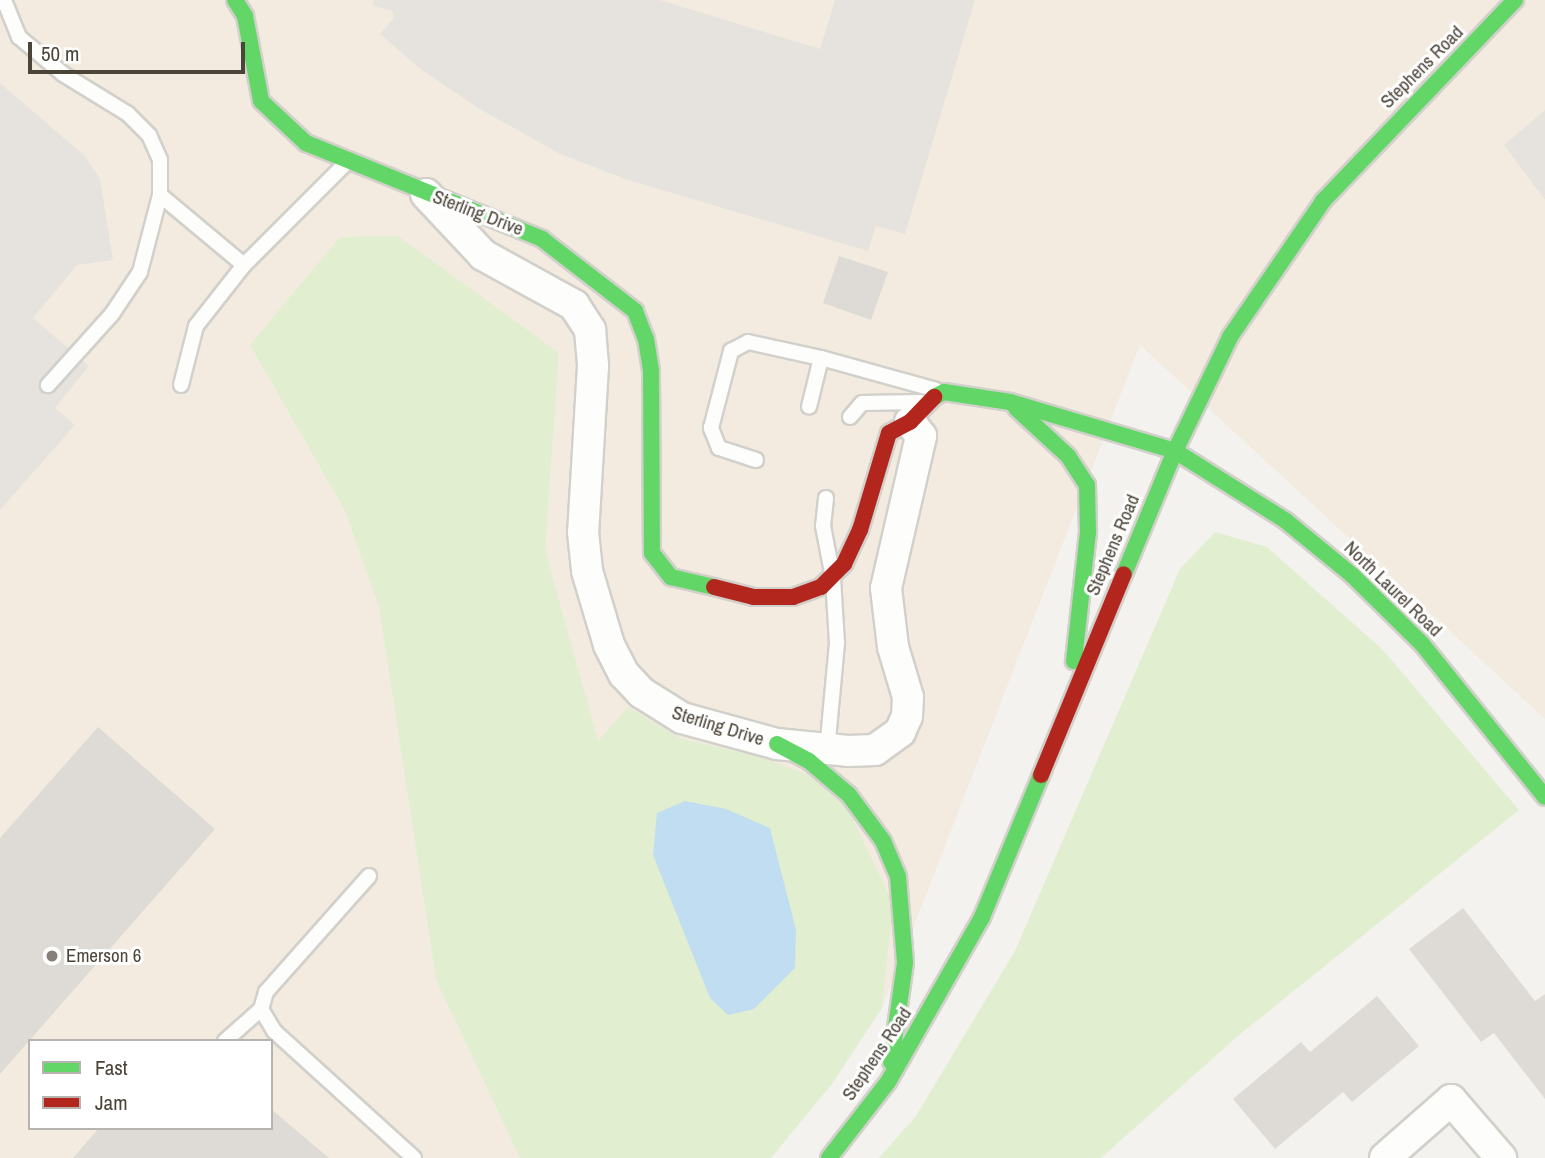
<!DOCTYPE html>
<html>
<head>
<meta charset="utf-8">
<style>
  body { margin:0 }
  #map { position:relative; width:1545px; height:1158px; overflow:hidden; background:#f4f2ee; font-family:"Archivo Narrow",sans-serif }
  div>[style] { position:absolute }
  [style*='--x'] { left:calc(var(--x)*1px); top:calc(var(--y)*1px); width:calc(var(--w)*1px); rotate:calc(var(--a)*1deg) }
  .commercial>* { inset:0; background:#f3ebdf }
  .green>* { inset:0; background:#e1eecf }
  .parking>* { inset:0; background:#e6e3df }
  .water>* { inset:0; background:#c0ddf1 }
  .building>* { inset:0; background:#dedbd6 }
  .roads { filter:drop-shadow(2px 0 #d2d0cb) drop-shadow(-2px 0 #d2d0cb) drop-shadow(0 2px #d2d0cb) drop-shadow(0 -2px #d2d0cb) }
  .lane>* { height:14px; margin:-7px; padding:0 7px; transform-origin:7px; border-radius:7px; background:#fdfdfc }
  .street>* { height:30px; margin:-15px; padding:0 15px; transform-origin:15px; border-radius:15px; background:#fdfdfc }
  .fast>* { height:16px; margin:-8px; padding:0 8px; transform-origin:8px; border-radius:8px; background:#63d668 }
  .jam>* { height:16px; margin:-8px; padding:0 8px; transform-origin:8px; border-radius:8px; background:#b3261e }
  .dots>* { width:19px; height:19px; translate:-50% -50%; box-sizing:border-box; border:4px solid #fff; border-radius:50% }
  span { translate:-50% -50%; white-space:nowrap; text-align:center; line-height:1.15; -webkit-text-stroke:6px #fff; paint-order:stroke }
  .street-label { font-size:19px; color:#4b4439 }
  .poi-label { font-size:19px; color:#4b4439 }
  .left { translate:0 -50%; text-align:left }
  .legend { position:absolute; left:28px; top:1039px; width:245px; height:91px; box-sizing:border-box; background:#fff; border:2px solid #b7b4b0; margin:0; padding:9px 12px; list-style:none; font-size:21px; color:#4b4439 }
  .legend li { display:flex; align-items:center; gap:14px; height:35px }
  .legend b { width:35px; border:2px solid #b7b4b0 }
  .scale { position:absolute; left:28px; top:42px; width:217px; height:32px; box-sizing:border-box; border:4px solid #4b4439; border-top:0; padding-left:9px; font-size:21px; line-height:24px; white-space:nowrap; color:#4b4439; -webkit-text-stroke:5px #fff; paint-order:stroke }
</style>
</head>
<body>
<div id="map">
  <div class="commercial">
    <i style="clip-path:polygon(evenodd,0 0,1545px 0,1545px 719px,1140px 345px,882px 1008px,758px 756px,682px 739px,629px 707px,598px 742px,545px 550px,559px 353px,250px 345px,345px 511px,379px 607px,436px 980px,520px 1158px,0 1158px,0 0,30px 1041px,271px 1041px,271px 1128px,30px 1128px,30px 1041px)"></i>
  </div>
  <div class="green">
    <i style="clip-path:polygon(398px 236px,559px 353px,545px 550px,598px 741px,628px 707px,682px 739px,758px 756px,808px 775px,848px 809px,893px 904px,882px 1008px,832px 1084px,771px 1158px,520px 1158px,436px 980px,379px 607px,345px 511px,250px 345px,340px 237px)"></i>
    <i style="clip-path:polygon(1215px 532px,1267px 547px,1382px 649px,1519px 810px,1239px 1035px,1101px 1158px,879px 1158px,916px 1116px,1015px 951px,1180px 569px)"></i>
  </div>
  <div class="parking">
    <i style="clip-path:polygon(374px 0,660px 0,820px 49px,835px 0,975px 0,905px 234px,876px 226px,868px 251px,625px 179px,560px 154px,478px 108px,419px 68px,380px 34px,394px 18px,392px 11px,372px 5px)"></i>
    <i style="clip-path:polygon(0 83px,85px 156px,100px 179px,113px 260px,77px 265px,33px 318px,89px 366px,55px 408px,75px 425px,0 510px)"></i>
    <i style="clip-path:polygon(1545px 110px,1545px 200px,1504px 145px)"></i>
  </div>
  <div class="water">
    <i style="clip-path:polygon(685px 801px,726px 809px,770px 828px,796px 930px,795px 968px,754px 1009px,728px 1015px,710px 998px,653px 855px,657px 813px)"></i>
  </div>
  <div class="building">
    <i style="clip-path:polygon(839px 256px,888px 272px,871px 320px,823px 303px)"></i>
    <i style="clip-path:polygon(98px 727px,215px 829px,0 1074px,0 838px)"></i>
    <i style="clip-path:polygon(1463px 908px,1535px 1001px,1545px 994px,1545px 1099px,1494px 1033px,1481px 1042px,1409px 949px)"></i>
    <i style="clip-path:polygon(1377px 996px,1419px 1046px,1352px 1102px,1343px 1092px,1275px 1149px,1233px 1099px,1301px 1042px,1310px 1052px)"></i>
    <i style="clip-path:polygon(271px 1109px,329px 1158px,73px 1158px,99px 1128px,271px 1128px)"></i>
  </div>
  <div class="roads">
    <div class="lane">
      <i style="--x:4;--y:0;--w:40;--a:68"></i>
      <i style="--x:19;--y:37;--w:57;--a:40.1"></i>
      <i style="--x:63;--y:74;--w:76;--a:31.6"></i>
      <i style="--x:128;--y:114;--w:30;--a:45"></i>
      <i style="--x:149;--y:135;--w:27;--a:66"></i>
      <i style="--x:160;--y:160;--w:35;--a:90"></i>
      <i style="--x:160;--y:195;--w:80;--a:104.6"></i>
      <i style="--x:140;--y:272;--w:50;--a:123.7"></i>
      <i style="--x:112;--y:314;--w:96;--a:132"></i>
      <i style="--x:160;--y:195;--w:109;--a:39.8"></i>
      <i style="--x:821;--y:358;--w:119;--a:15.5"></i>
      <i style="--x:181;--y:385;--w:61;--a:-75.7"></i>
      <i style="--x:196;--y:326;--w:78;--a:-51.8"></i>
      <i style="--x:244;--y:265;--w:144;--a:-45"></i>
      <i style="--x:850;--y:417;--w:18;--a:-49"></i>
      <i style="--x:862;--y:403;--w:59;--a:-1"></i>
      <i style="--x:756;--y:460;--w:39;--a:-162"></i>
      <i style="--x:719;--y:448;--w:22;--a:-112"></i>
      <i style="--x:711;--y:428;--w:80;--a:-75.4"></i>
      <i style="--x:731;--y:351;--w:19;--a:-28"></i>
      <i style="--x:748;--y:342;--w:75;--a:12.4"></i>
      <i style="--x:821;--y:358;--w:50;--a:103.8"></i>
      <i style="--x:826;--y:498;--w:28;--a:96"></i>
      <i style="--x:823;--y:526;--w:53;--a:79.1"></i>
      <i style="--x:833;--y:578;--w:65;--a:86.5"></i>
      <i style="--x:837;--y:643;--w:107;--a:95.3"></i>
      <i style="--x:369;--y:876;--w:155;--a:131.6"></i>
      <i style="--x:266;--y:992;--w:18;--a:106"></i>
      <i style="--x:261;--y:1009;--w:26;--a:59"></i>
      <i style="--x:274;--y:1031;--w:189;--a:42.2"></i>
      <i style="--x:225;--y:1041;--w:48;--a:-41.6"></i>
    </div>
    <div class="street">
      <i style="--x:426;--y:194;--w:83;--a:46.9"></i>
      <i style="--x:483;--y:255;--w:104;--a:28.8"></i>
      <i style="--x:574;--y:305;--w:30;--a:57"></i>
      <i style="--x:590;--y:330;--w:36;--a:85"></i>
      <i style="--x:593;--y:366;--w:166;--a:93.4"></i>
      <i style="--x:583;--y:532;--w:39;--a:84"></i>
      <i style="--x:587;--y:571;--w:77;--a:73.4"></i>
      <i style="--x:609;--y:645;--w:33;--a:63"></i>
      <i style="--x:624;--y:674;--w:26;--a:47"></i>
      <i style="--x:642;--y:693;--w:47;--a:32"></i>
      <i style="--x:682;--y:718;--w:98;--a:15.3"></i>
      <i style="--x:777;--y:744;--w:71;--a:5.6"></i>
      <i style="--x:848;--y:751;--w:27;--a:-2"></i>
      <i style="--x:875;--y:750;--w:31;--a:-36"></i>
      <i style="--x:900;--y:732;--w:17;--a:-66"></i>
      <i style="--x:907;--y:716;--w:19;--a:-87"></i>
      <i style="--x:908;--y:697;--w:52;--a:-106.7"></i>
      <i style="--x:893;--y:647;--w:59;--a:-96.8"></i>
      <i style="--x:886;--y:588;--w:156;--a:-77"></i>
      <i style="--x:921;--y:436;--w:18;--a:-128"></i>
      <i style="--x:1385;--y:1158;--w:88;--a:-41.3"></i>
      <i style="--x:1451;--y:1100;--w:77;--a:49.2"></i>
    </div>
    <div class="fast">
      <i style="--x:235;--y:0;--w:19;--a:58"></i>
      <i style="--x:245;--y:16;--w:86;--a:79.3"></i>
      <i style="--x:261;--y:101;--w:62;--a:43"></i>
      <i style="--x:306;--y:143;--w:255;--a:22.1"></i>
      <i style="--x:542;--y:239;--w:118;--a:37.7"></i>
      <i style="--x:635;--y:311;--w:30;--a:69"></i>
      <i style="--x:646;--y:339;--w:33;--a:81"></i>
      <i style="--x:651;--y:372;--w:181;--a:89.7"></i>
      <i style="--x:652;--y:553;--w:31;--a:52"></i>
      <i style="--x:671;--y:577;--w:44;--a:13.1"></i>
      <i style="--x:934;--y:397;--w:11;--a:-27"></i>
      <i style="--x:944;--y:392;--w:67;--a:8.6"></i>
      <i style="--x:1010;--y:402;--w:172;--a:16.5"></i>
      <i style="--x:1175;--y:451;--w:131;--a:32.2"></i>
      <i style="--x:1286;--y:521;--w:85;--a:39.3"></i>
      <i style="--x:1352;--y:575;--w:98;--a:44.6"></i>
      <i style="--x:1422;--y:644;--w:196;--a:51.2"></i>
      <i style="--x:1016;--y:408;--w:71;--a:42.7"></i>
      <i style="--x:1068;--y:456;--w:35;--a:57"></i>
      <i style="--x:1087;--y:485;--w:47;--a:88.8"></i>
      <i style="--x:1088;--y:532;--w:130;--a:96.2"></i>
      <i style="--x:1124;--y:574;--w:133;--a:-67.5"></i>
      <i style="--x:1175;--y:451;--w:127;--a:-64.2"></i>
      <i style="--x:1230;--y:337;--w:165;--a:-55.6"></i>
      <i style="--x:1323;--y:201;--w:278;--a:-46.3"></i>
      <i style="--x:777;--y:744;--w:36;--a:28"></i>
      <i style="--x:809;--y:761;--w:52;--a:40.4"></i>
      <i style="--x:849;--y:795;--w:57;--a:53.5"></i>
      <i style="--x:883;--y:841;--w:39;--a:67"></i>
      <i style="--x:898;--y:877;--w:86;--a:85.3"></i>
      <i style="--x:905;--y:963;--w:100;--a:98"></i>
      <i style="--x:829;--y:1158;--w:96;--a:-52.2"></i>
      <i style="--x:888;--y:1082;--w:190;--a:-60.3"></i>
      <i style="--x:982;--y:917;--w:154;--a:-67.4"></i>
    </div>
    <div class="jam">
      <i style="--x:714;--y:587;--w:41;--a:14"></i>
      <i style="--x:754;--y:597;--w:39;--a:0"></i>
      <i style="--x:793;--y:597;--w:30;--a:-20"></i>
      <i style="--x:821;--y:587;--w:33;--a:-45"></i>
      <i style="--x:844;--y:564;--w:38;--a:-65"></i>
      <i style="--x:860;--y:530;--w:101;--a:-73.4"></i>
      <i style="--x:889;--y:433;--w:24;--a:-28"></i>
      <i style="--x:910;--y:422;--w:35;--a:-46"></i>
      <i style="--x:1041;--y:775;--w:217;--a:-67.6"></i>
    </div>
  </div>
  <div class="dots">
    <i style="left:52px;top:956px;background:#868178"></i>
  </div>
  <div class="street-label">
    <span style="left:1422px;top:67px;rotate:-45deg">Stephens Road</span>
    <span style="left:478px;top:213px;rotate:21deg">Sterling Drive</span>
    <span style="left:1113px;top:545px;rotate:-67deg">Stephens Road</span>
    <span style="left:1393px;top:589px;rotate:44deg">North Laurel Road</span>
    <span style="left:718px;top:726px;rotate:17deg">Sterling Drive</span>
    <span style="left:877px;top:1054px;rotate:-56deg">Stephens Road</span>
  </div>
  <div class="poi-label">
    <span class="left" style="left:66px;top:956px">Emerson 6</span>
  </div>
  <ul class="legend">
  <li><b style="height:9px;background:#63d668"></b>Fast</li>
  <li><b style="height:9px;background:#b3261e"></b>Jam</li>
  </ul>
  <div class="scale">50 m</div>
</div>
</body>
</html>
